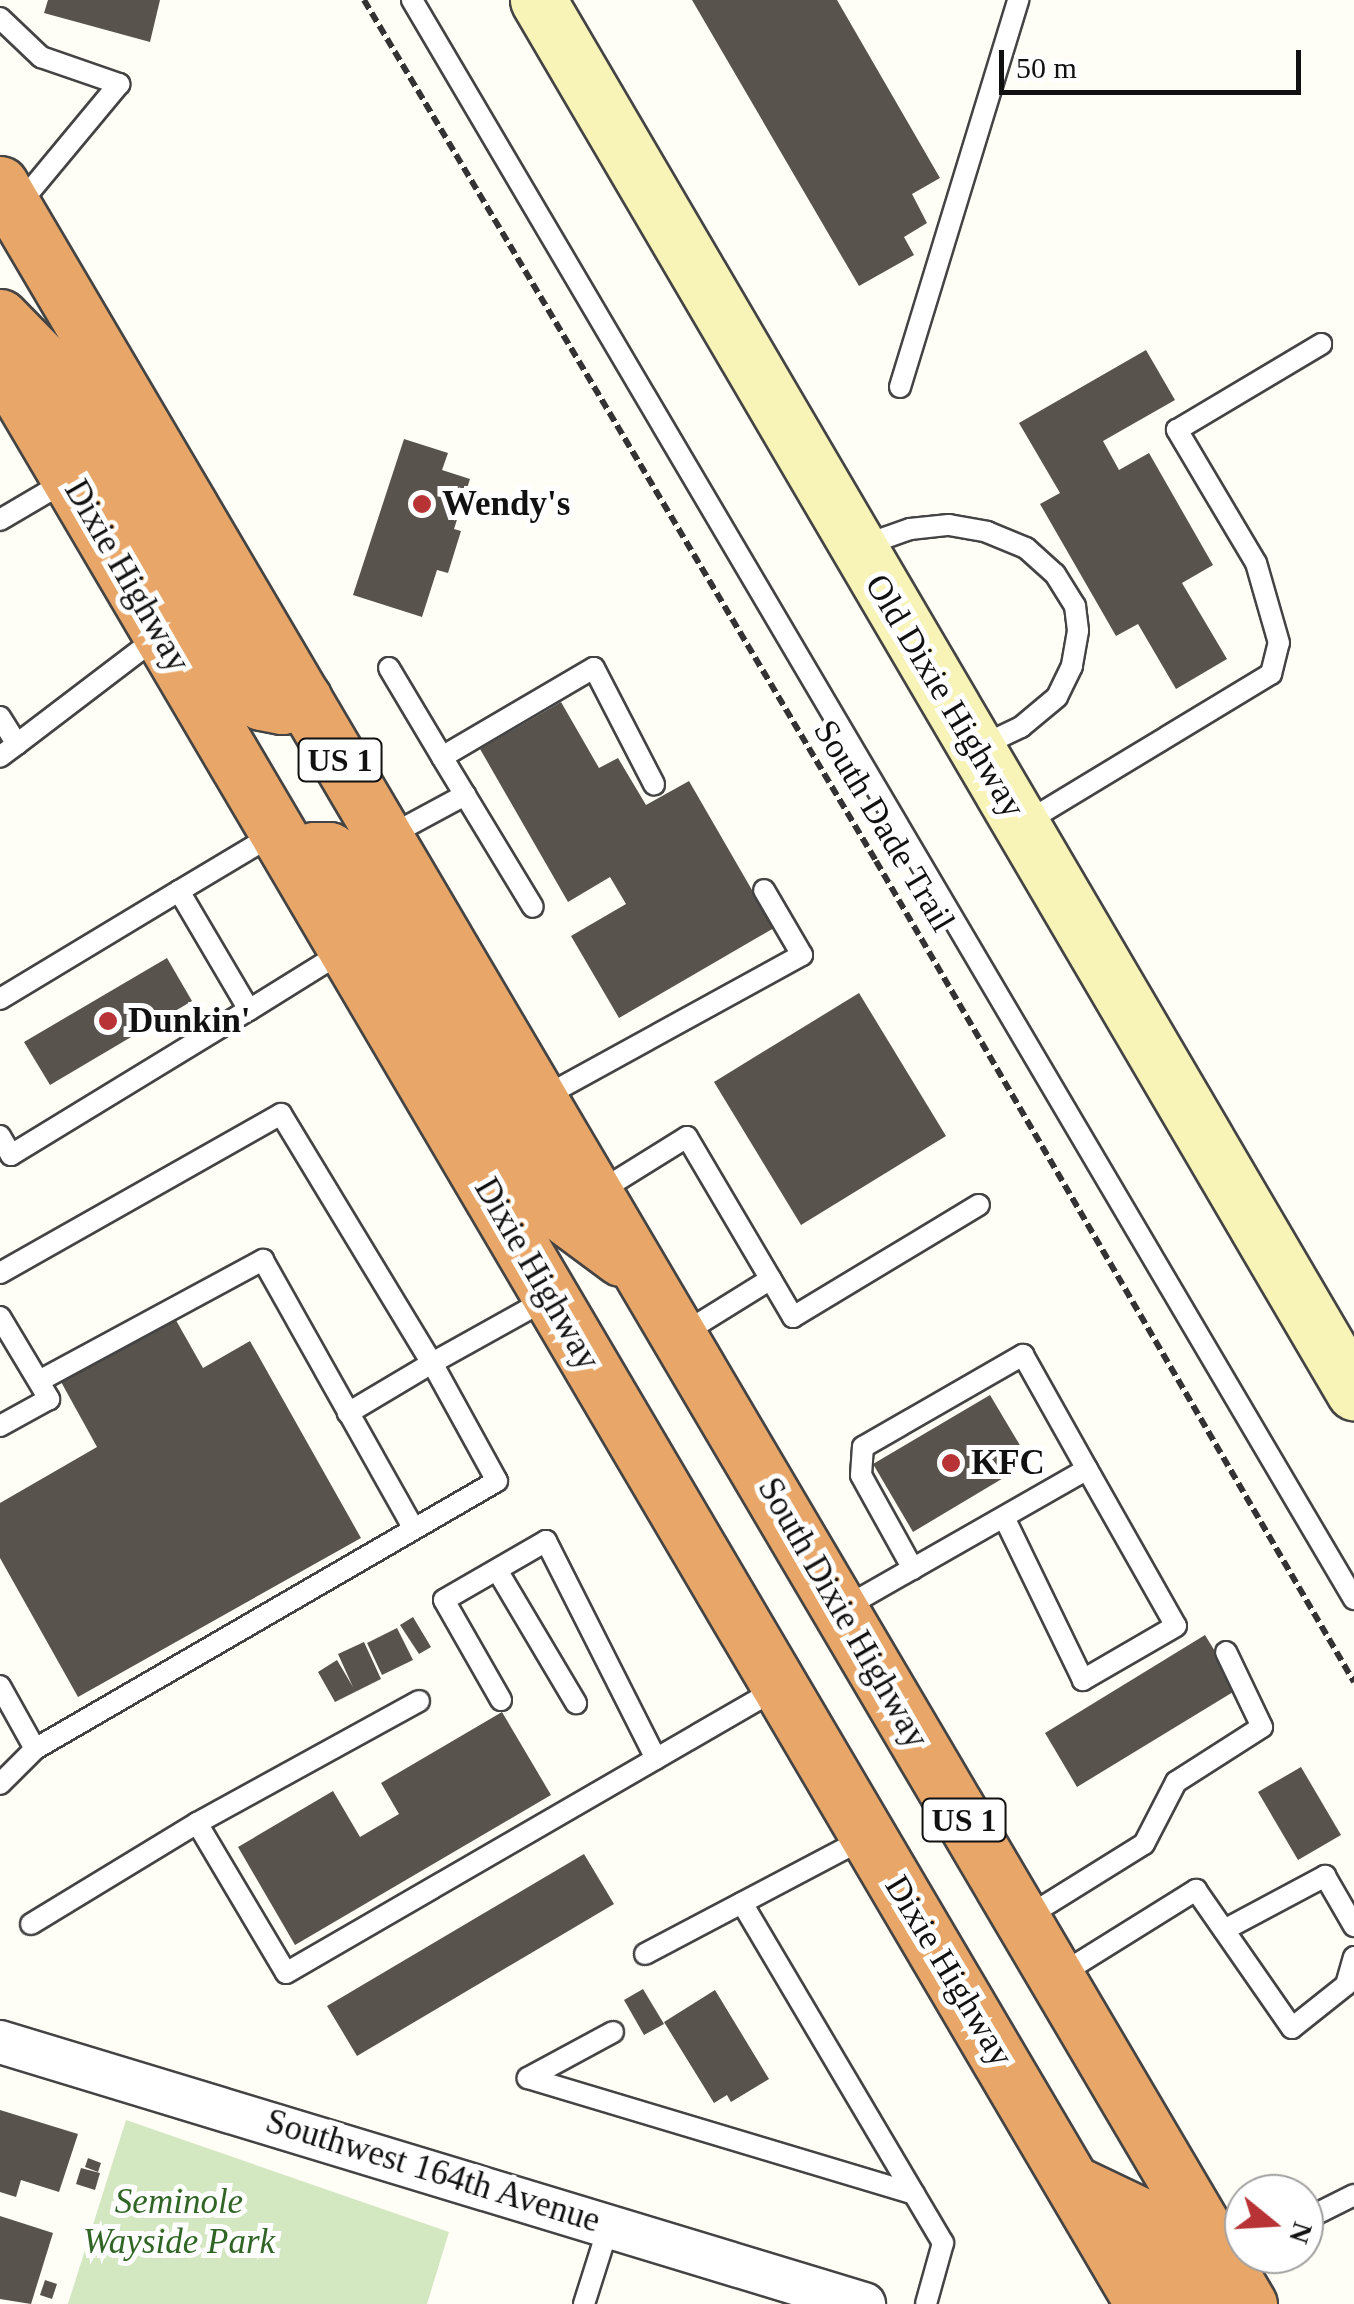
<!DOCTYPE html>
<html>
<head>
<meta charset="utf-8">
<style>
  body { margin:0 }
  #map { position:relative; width:1354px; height:2304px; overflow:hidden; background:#fefdf6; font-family:Georgia,serif }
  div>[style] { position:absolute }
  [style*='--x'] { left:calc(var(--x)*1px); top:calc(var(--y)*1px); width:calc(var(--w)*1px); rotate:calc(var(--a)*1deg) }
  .green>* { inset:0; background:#d3e7c1 }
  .building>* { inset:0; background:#59534e }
  .path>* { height:6px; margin-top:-3px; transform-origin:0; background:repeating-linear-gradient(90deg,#333 0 10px,transparent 0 15px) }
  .roads { filter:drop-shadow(2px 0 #444) drop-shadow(-2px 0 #444) drop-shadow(0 2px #444) drop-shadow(0 -2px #444) }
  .lane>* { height:20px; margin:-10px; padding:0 10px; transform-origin:10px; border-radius:10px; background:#fff }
  .street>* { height:42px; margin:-21px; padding:0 21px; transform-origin:21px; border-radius:21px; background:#fff }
  .secondary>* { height:55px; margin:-27.5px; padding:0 27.5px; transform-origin:27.5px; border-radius:27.5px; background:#f8f3b6 }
  .highway>* { height:55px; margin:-27.5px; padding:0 27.5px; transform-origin:27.5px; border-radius:27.5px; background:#e8a769 }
  .dots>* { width:28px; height:28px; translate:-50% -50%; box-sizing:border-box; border:5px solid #fff; border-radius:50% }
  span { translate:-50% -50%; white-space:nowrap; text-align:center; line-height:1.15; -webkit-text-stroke:10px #fff; paint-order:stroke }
  .shield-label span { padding:2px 8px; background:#fff; border:2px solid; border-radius:8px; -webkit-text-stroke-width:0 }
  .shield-label { font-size:32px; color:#111; font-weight:700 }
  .poi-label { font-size:35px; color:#111; font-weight:700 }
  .left { translate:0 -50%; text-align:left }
  .street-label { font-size:35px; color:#111 }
  .park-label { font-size:35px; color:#306525; font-style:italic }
  .north { position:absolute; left:1224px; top:2174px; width:100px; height:100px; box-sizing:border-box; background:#fff; border:2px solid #a0a0a0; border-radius:50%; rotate:108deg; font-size:28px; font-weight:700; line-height:40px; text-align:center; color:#111 }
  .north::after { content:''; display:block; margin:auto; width:35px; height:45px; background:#b73335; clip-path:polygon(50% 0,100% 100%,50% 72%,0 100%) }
  .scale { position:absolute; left:999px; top:50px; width:302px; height:45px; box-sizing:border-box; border:5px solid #111; border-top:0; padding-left:12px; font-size:30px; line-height:35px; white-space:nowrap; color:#111; -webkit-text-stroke:8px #fff; paint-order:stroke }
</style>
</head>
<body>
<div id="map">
  <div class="green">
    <i style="clip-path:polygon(126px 2120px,449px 2232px,427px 2304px,68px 2304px)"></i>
  </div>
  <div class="building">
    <i style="clip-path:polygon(48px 0,160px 0,150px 42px,44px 13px)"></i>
    <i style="clip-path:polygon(692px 0,837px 0,940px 178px,912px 194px,927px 223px,904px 237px,914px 255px,859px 286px)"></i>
    <i style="clip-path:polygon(1146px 350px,1175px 400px,1103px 441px,1119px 470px,1149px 453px,1213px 565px,1182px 583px,1227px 659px,1176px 689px,1138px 624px,1116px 636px,1040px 504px,1060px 493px,1019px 423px)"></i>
    <i style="clip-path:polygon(404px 439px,448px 453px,442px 470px,470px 479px,454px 529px,461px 531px,448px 573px,437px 570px,422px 617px,353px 595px)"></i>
    <i style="clip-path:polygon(561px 702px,599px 768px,618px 758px,646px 805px,689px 781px,774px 928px,619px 1018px,571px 936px,626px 904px,610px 877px,568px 902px,480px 749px)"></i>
    <i style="clip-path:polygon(167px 958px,192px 1001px,50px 1085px,24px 1042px)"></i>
    <i style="clip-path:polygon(859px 993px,946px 1136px,801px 1225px,714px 1082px)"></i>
    <i style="clip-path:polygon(173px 1315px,203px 1368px,250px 1341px,361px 1538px,78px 1697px,0 1558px,0 1503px,97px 1447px,60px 1380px)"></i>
    <i style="clip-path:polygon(990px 1395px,1030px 1462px,913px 1532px,873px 1464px)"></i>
    <i style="clip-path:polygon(413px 1617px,431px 1647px,419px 1654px,400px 1625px)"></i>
    <i style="clip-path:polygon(397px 1628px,413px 1660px,382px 1675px,367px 1643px)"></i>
    <i style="clip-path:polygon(1205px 1635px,1238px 1689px,1077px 1787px,1045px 1733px)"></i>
    <i style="clip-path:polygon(364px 1642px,381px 1679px,335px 1702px,318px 1672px,337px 1660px,353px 1687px,338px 1654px)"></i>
    <i style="clip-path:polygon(502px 1712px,551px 1795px,295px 1945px,238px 1847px,333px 1791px,360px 1837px,399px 1814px,381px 1783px)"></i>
    <i style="clip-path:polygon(1301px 1767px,1341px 1835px,1298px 1860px,1258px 1792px)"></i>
    <i style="clip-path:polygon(584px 1854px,614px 1904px,357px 2056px,327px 2006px)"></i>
    <i style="clip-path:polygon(643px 1989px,664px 2024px,644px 2035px,624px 2000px)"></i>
    <i style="clip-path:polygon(715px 1990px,769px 2079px,731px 2102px,727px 2095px,714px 2103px,664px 2022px)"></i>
    <i style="clip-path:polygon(0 2110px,78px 2134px,59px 2192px,21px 2180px,16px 2197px,0 2192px)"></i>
    <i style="clip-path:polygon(88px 2158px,101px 2163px,98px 2172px,85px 2167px)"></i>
    <i style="clip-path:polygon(81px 2168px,100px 2173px,95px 2190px,76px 2184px)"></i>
    <i style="clip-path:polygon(0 2216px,53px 2233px,31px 2304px,0 2299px)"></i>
    <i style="clip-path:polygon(45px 2280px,57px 2284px,52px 2299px,40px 2295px)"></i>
  </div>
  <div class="path">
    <i style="--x:364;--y:0;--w:1002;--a:59.26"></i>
    <i style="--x:876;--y:861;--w:950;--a:59.79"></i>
  </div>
  <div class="roads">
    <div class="lane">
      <i style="--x:412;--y:0;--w:1856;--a:59.5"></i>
      <i style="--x:0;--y:18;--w:57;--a:43.6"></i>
      <i style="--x:41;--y:57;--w:83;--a:19.1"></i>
      <i style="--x:119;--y:84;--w:161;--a:129.7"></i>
      <i style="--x:900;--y:387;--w:405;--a:-73"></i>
      <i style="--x:0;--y:520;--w:79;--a:-30.5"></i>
      <i style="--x:862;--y:546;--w:51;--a:-19.5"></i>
      <i style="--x:910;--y:529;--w:39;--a:-6"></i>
      <i style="--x:949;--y:525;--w:39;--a:10"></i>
      <i style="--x:987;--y:532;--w:42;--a:22.3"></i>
      <i style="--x:1026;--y:548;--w:39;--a:42"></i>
      <i style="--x:1055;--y:574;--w:38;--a:58"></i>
      <i style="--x:1075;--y:606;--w:25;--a:83"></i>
      <i style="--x:1078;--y:631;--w:36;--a:100"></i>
      <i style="--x:1072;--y:666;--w:34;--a:116"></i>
      <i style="--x:1057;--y:697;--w:47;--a:140.2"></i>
      <i style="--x:1021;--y:727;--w:47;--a:154.5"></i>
      <i style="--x:389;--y:668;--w:104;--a:59.2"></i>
      <i style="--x:442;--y:757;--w:176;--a:-30.4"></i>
      <i style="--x:594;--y:668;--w:131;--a:62.7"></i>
      <i style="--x:0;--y:717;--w:32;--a:58"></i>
      <i style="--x:17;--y:744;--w:21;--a:143"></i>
      <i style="--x:17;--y:744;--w:178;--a:-37.3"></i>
      <i style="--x:442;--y:757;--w:175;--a:58.8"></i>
      <i style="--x:1023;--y:824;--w:290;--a:-31.2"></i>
      <i style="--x:1271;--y:674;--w:32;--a:-76"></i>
      <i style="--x:1279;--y:643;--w:83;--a:-106"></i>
      <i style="--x:1256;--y:563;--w:155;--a:-120.7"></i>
      <i style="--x:1177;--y:430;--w:168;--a:-30.8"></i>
      <i style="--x:276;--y:833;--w:113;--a:149.1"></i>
      <i style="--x:179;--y:891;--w:138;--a:59.5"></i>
      <i style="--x:249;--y:1010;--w:110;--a:-31.9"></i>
      <i style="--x:387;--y:837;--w:89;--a:-28.3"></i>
      <i style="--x:0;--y:999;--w:209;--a:-31.1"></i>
      <i style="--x:540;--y:1099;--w:299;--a:-28.8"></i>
      <i style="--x:802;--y:955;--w:75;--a:-120.3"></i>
      <i style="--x:0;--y:1136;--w:22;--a:60"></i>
      <i style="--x:11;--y:1155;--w:279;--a:-31.4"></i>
      <i style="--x:597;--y:1193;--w:106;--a:-31.9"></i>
      <i style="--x:687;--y:1137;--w:209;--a:59.5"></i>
      <i style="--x:793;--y:1317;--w:217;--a:-31.1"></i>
      <i style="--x:0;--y:1273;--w:323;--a:-29.5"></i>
      <i style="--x:281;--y:1114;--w:291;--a:58.8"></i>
      <i style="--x:432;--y:1363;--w:134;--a:-29.1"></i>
      <i style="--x:0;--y:1317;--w:96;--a:59.1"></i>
      <i style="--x:49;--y:1399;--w:56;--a:151.1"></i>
      <i style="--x:679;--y:1336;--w:108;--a:-31.8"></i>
      <i style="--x:39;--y:1381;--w:255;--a:-28.4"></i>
      <i style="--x:263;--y:1260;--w:308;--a:60.7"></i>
      <i style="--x:913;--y:1569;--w:107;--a:-119"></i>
      <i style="--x:861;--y:1475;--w:28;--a:-86"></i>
      <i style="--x:863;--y:1447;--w:185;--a:-29.9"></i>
      <i style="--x:1023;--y:1355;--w:131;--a:60.7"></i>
      <i style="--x:497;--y:1570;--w:155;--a:59.3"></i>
      <i style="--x:842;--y:1609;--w:282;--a:-29.7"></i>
      <i style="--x:1087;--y:1469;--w:180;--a:60.5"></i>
      <i style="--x:1176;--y:1626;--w:108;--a:149.9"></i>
      <i style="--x:1083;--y:1680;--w:181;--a:-115.9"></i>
      <i style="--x:0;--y:1686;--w:72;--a:60.9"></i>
      <i style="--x:501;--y:1700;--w:115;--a:-119.7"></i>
      <i style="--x:444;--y:1600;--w:118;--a:-30"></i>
      <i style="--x:546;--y:1541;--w:244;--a:63.2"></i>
      <i style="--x:419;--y:1701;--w:253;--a:151.2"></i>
      <i style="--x:197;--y:1823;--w:174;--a:59.3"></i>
      <i style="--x:286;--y:1973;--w:569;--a:-30.08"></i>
      <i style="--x:0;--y:1784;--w:49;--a:-45"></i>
      <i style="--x:35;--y:1749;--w:534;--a:-30.12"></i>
      <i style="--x:497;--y:1481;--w:135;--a:-118.8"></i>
      <i style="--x:432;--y:1363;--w:98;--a:149.2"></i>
      <i style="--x:742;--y:1903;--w:395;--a:59.4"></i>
      <i style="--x:943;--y:2243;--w:63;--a:105.6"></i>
      <i style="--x:1025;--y:1918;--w:140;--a:-31.9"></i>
      <i style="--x:1144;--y:1844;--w:70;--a:-62.7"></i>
      <i style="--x:1176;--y:1782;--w:102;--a:-32.6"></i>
      <i style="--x:1262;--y:1727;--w:83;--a:-115.6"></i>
      <i style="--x:31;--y:1924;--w:194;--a:-31.3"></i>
      <i style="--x:1224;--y:1930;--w:115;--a:-28.1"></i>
      <i style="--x:1325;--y:1876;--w:58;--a:59.9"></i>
      <i style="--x:645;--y:1954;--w:251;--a:-27.8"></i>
      <i style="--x:1058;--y:1976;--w:163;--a:-31.9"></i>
      <i style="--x:1196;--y:1890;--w:168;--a:55.2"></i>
      <i style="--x:1292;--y:2028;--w:69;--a:-38.5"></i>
      <i style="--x:1346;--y:1985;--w:29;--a:-74"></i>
      <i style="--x:613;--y:2032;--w:97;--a:151.6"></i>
      <i style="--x:528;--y:2078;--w:403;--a:16.7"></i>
      <i style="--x:1304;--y:2220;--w:56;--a:-26.6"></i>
      <i style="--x:584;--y:2304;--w:83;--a:-72.4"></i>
    </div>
    <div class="street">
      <i style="--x:0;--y:2042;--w:903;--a:16.87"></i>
    </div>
    <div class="secondary">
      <i style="--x:538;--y:0;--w:1614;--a:59.62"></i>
    </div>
    <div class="highway">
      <i style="--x:0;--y:184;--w:2461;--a:59.5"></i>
      <i style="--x:0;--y:317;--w:69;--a:45.6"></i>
      <i style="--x:48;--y:366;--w:375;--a:58.9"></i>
      <i style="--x:242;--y:687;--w:24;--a:38"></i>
      <i style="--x:261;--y:702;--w:21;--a:11"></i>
      <i style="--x:282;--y:706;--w:23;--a:-18"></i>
      <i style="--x:0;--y:361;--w:2254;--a:59.53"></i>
      <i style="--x:295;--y:861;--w:22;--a:-30"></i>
      <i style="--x:314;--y:850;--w:15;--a:0"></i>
      <i style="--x:329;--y:850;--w:24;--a:33"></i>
      <i style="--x:349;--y:863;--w:399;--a:59.5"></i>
      <i style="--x:552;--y:1207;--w:86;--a:36.5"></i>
      <i style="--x:1077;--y:2185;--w:72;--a:25.5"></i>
      <i style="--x:1142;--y:2216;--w:105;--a:57.1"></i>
    </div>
  </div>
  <div class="dots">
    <i style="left:422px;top:504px;background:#b73335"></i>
    <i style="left:108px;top:1021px;background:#b73335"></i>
    <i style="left:951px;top:1463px;background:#b73335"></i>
  </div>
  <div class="shield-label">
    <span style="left:340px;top:760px">US 1</span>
    <span style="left:964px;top:1820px">US 1</span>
  </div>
  <div class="poi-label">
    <span class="left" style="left:442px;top:504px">Wendy's</span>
    <span class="left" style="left:128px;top:1021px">Dunkin'</span>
    <span class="left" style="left:971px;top:1463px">KFC</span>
  </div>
  <div class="street-label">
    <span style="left:127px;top:576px;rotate:60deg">Dixie Highway</span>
    <span style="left:945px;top:696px;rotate:59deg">Old Dixie Highway</span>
    <span style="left:884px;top:826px;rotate:59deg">South Dade Trail</span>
    <span style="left:537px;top:1274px;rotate:60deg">Dixie Highway</span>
    <span style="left:843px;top:1613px;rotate:60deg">South Dixie Highway</span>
    <span style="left:949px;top:1971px;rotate:59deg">Dixie Highway</span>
    <span style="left:433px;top:2171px;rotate:17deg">Southwest 164th Avenue</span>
  </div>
  <div class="park-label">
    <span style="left:179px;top:2222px">Seminole<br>Wayside Park</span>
  </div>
  <div class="north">N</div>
  <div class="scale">50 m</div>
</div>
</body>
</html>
